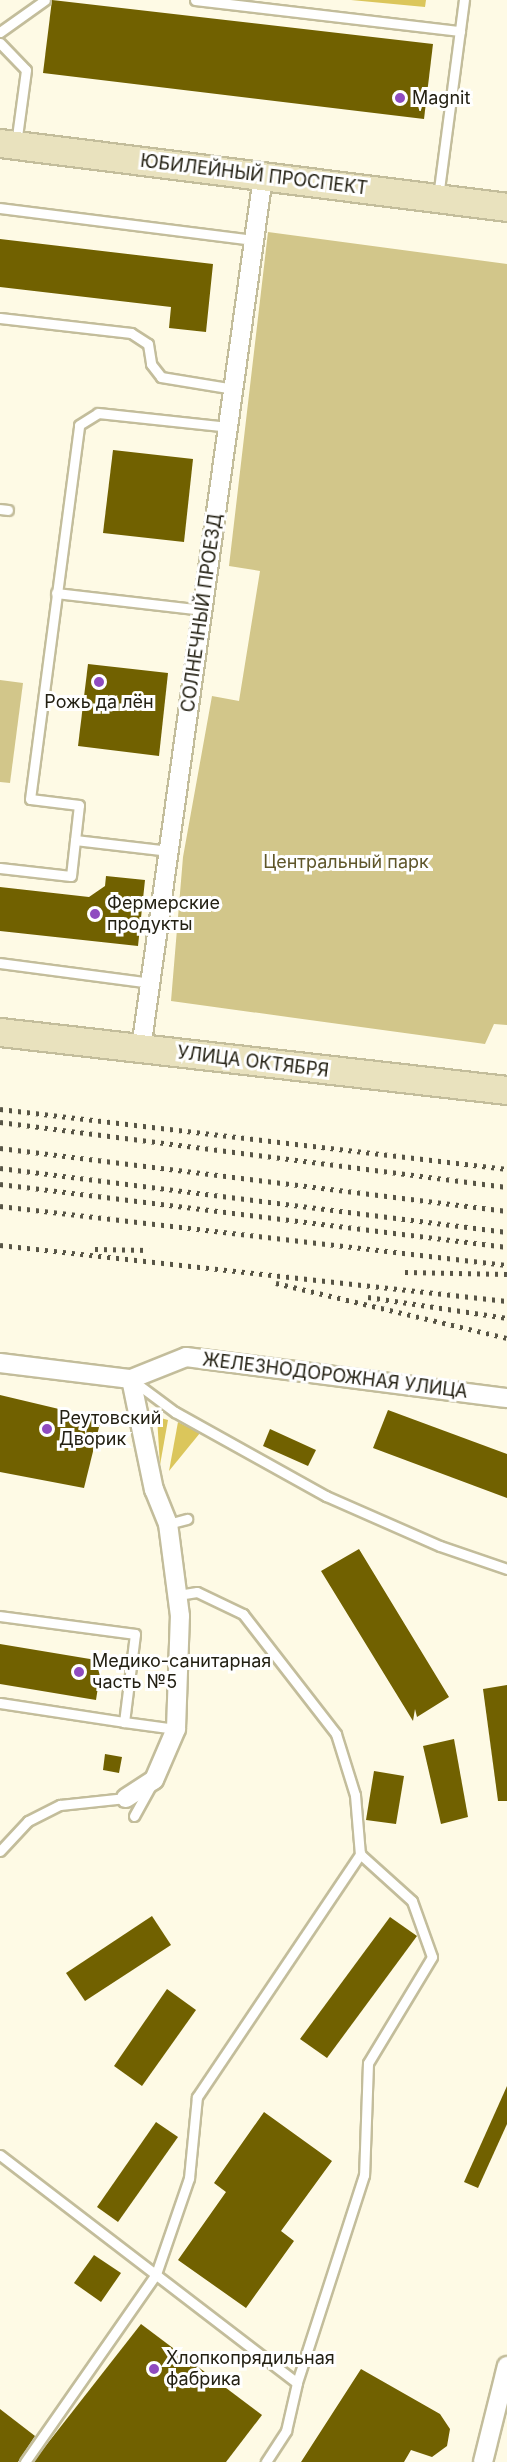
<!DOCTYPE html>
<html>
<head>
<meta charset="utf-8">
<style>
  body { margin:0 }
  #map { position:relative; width:507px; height:2462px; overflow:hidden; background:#fefae5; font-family:Inter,sans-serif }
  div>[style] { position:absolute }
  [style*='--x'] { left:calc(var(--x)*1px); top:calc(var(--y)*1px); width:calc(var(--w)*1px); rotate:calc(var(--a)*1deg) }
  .green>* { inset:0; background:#d2c68a }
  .forest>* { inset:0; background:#dbc65b }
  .building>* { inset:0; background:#716100 }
  .roads { filter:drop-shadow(2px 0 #c3bd9b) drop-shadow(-2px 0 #c3bd9b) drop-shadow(0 2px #c3bd9b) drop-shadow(0 -2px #c3bd9b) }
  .lane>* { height:9px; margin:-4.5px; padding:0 4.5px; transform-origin:4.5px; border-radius:4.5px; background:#fff }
  .street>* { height:18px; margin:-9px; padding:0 9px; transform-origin:9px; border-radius:9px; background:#fff }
  .secondary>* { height:27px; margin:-13.5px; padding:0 13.5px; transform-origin:13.5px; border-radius:13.5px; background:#e9e2be }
  .rail>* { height:4.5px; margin-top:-2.25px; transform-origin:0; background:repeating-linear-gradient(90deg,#575445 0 3px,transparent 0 9px) }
  .dots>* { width:16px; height:16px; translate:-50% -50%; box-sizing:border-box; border:3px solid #fff; border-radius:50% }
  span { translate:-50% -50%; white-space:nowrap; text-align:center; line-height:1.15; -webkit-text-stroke:6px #fff; paint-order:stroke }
  .poi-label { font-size:18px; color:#232013 }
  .left { translate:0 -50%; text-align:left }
  .street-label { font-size:18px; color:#232013 }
  .park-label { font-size:18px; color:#5f562a }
</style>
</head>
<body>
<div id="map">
  <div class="green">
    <i style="clip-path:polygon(268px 232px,507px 264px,507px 1025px,494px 1024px,485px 1044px,171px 1001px,183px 857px,212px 696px,239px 701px,260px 571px,229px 566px)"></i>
    <i style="clip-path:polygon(0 680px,23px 683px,10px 783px,0 782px)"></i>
  </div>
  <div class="forest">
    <i style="clip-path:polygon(351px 0,426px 0,425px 7px)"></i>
    <i style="clip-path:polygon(157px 1417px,168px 1420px,160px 1465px)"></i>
    <i style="clip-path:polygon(178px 1422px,200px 1433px,169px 1471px)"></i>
  </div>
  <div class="building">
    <i style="clip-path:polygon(52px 0,433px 44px,424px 119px,43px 73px)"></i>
    <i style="clip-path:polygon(0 239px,213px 264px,206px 332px,169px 328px,171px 307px,0 287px)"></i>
    <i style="clip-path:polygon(113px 450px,193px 459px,184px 542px,103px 533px)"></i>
    <i style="clip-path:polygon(88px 664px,168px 673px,159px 756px,78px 746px)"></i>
    <i style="clip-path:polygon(106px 876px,145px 880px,138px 946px,0 931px,0 887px,89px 897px,105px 886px)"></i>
    <i style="clip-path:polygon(0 1395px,101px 1419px,84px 1488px,0 1472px)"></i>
    <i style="clip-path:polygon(388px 1410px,507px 1454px,507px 1498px,373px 1448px)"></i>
    <i style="clip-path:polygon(270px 1429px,316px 1450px,308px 1466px,263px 1446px)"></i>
    <i style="clip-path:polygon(359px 1549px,449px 1697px,417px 1717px,415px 1709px,413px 1721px,321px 1571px)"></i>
    <i style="clip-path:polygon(0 1644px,102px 1661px,96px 1700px,0 1684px)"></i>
    <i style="clip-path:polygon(507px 1685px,507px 1801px,498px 1801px,483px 1689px)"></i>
    <i style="clip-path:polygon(454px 1739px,468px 1817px,441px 1824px,423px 1746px)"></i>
    <i style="clip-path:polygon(105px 1754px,122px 1757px,119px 1773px,103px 1770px)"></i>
    <i style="clip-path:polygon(374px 1771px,404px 1776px,396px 1824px,366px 1820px)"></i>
    <i style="clip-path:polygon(152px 1916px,171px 1945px,85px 2001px,66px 1973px)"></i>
    <i style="clip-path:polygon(390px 1917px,417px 1936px,327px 2058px,300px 2039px)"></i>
    <i style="clip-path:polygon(167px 1989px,196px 2010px,142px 2086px,114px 2066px)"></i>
    <i style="clip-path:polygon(507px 2086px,507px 2124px,478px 2188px,464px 2182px)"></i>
    <i style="clip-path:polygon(264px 2112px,332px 2161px,281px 2231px,294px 2241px,246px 2308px,178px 2260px,226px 2192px,214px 2183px)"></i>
    <i style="clip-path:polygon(156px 2122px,178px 2137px,118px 2222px,97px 2207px)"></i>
    <i style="clip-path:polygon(94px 2255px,121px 2273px,101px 2302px,74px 2283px)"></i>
    <i style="clip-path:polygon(141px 2324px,262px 2415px,226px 2462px,33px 2462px)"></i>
    <i style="clip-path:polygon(361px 2369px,440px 2414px,450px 2429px,447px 2446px,432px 2457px,411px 2450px,404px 2462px,301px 2462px)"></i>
    <i style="clip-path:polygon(0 2409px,35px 2436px,18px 2462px,0 2462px)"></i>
  </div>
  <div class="roads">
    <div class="lane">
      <i style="--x:195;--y:0;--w:267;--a:6.7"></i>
      <i style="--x:0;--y:32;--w:55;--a:-35.4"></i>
      <i style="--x:0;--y:43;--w:37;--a:46"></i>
      <i style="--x:26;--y:70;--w:75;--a:97.7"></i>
      <i style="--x:438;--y:197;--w:199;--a:-82.5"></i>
      <i style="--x:0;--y:208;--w:257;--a:7.2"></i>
      <i style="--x:0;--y:318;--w:132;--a:6.5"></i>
      <i style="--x:131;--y:333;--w:20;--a:33"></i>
      <i style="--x:148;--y:344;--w:20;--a:81"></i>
      <i style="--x:151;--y:364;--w:16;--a:52"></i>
      <i style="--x:161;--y:377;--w:74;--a:9.3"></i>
      <i style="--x:0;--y:509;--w:8;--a:7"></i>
      <i style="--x:56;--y:593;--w:148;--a:6.6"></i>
      <i style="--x:75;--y:840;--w:95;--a:6.7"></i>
      <i style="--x:0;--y:868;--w:71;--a:6.4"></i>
      <i style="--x:71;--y:876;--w:71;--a:-83.6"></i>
      <i style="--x:79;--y:805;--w:49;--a:-173"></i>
      <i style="--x:30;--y:799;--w:377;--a:-82.5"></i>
      <i style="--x:79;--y:425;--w:22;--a:-32"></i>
      <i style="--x:98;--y:413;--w:131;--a:6.1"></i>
      <i style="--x:0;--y:963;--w:152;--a:7.5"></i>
      <i style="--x:132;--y:1380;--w:54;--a:36.7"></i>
      <i style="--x:175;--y:1412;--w:173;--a:29.1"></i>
      <i style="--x:326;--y:1496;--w:124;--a:23.7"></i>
      <i style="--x:440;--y:1546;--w:71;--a:18.9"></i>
      <i style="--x:168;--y:1524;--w:20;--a:-15"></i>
      <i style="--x:178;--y:1595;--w:19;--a:-9"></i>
      <i style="--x:197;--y:1592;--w:51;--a:25.6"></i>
      <i style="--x:243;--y:1614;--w:152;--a:52.2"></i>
      <i style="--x:336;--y:1734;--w:64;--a:72.7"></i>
      <i style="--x:355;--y:1795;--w:59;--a:85.2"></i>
      <i style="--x:360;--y:1854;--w:70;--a:42.1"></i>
      <i style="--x:412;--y:1901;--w:59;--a:70.3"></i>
      <i style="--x:432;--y:1957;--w:124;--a:121.1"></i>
      <i style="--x:368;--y:2063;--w:112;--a:92"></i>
      <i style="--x:364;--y:2175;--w:219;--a:107.9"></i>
      <i style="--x:297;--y:2383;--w:49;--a:102.9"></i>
      <i style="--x:286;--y:2431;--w:37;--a:123"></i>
      <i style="--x:0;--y:1616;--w:136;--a:7.6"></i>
      <i style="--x:135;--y:1634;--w:89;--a:97.1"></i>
      <i style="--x:124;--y:1722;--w:52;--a:7.7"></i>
      <i style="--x:0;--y:1703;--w:125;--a:8.7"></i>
      <i style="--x:134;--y:1816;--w:33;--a:-61"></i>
      <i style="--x:0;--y:1851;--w:41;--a:-47"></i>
      <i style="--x:28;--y:1821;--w:36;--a:-27"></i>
      <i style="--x:60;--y:1805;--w:66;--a:-6.1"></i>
      <i style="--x:0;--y:2155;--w:374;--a:37.5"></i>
      <i style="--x:25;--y:2462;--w:229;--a:-55.1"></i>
      <i style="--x:156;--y:2274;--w:102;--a:-71"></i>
      <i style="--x:189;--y:2178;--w:81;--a:-84.4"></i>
      <i style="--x:197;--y:2097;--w:293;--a:-56.1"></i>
    </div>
    <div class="street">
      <i style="--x:141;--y:1049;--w:881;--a:-82.04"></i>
      <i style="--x:0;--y:1363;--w:132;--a:7"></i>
      <i style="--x:131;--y:1379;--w:59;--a:-21.8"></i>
      <i style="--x:186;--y:1357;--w:324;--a:7.3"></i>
      <i style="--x:126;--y:1798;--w:33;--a:-33"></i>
      <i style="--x:154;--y:1780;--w:56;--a:-66.7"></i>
      <i style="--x:176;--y:1729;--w:113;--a:-88"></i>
      <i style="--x:180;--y:1616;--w:93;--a:-97.4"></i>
      <i style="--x:168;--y:1524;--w:37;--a:-112"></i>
      <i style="--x:154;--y:1490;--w:113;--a:-101.7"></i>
      <i style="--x:483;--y:2462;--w:99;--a:-76"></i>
    </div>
    <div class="secondary">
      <i style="--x:0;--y:143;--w:511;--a:7.19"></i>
      <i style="--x:0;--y:1032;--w:510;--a:6.53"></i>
    </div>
  </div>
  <div class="rail">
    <i style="--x:0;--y:1109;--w:511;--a:6.75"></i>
    <i style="--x:0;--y:1122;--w:511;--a:7.31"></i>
    <i style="--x:0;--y:1148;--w:511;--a:7.08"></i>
    <i style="--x:0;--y:1168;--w:511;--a:7.19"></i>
    <i style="--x:0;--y:1184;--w:511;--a:7.08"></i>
    <i style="--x:0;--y:1206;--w:510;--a:6.64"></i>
    <i style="--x:0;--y:1245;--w:510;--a:6.3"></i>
    <i style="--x:95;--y:1249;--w:54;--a:1.1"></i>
    <i style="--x:405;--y:1272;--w:102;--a:1.1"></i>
    <i style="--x:276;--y:1283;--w:237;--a:13.4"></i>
    <i style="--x:368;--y:1297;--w:141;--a:8.6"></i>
  </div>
  <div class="dots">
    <i style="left:400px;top:98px;background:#8f4bc0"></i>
    <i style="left:99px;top:682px;background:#8f4bc0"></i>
    <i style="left:95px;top:914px;background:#8f4bc0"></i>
    <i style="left:47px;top:1429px;background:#8f4bc0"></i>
    <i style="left:79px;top:1672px;background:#8f4bc0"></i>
    <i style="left:154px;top:2369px;background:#8f4bc0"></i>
  </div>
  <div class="poi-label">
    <span class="left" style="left:412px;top:98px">Magnit</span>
    <span style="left:99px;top:702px">Рожь да лён</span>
    <span class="left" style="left:107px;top:914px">Фермерские<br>продукты</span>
    <span class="left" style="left:59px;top:1429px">Реутовский<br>Дворик</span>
    <span class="left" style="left:92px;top:1672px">Медико-санитарная<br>часть №5</span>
    <span class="left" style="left:166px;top:2369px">Хлопкопрядильная<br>фабрика</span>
  </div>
  <div class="street-label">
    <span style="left:254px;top:175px;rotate:7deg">ЮБИЛЕЙНЫЙ ПРОСПЕКТ</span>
    <span style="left:202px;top:613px;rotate:-82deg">СОЛНЕЧНЫЙ ПРОЕЗД</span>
    <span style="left:253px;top:1062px;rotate:7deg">УЛИЦА ОКТЯБРЯ</span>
    <span style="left:335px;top:1376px;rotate:7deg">ЖЕЛЕЗНОДОРОЖНАЯ УЛИЦА</span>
  </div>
  <div class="park-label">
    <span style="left:346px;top:862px">Центральный парк</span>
  </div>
</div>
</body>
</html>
